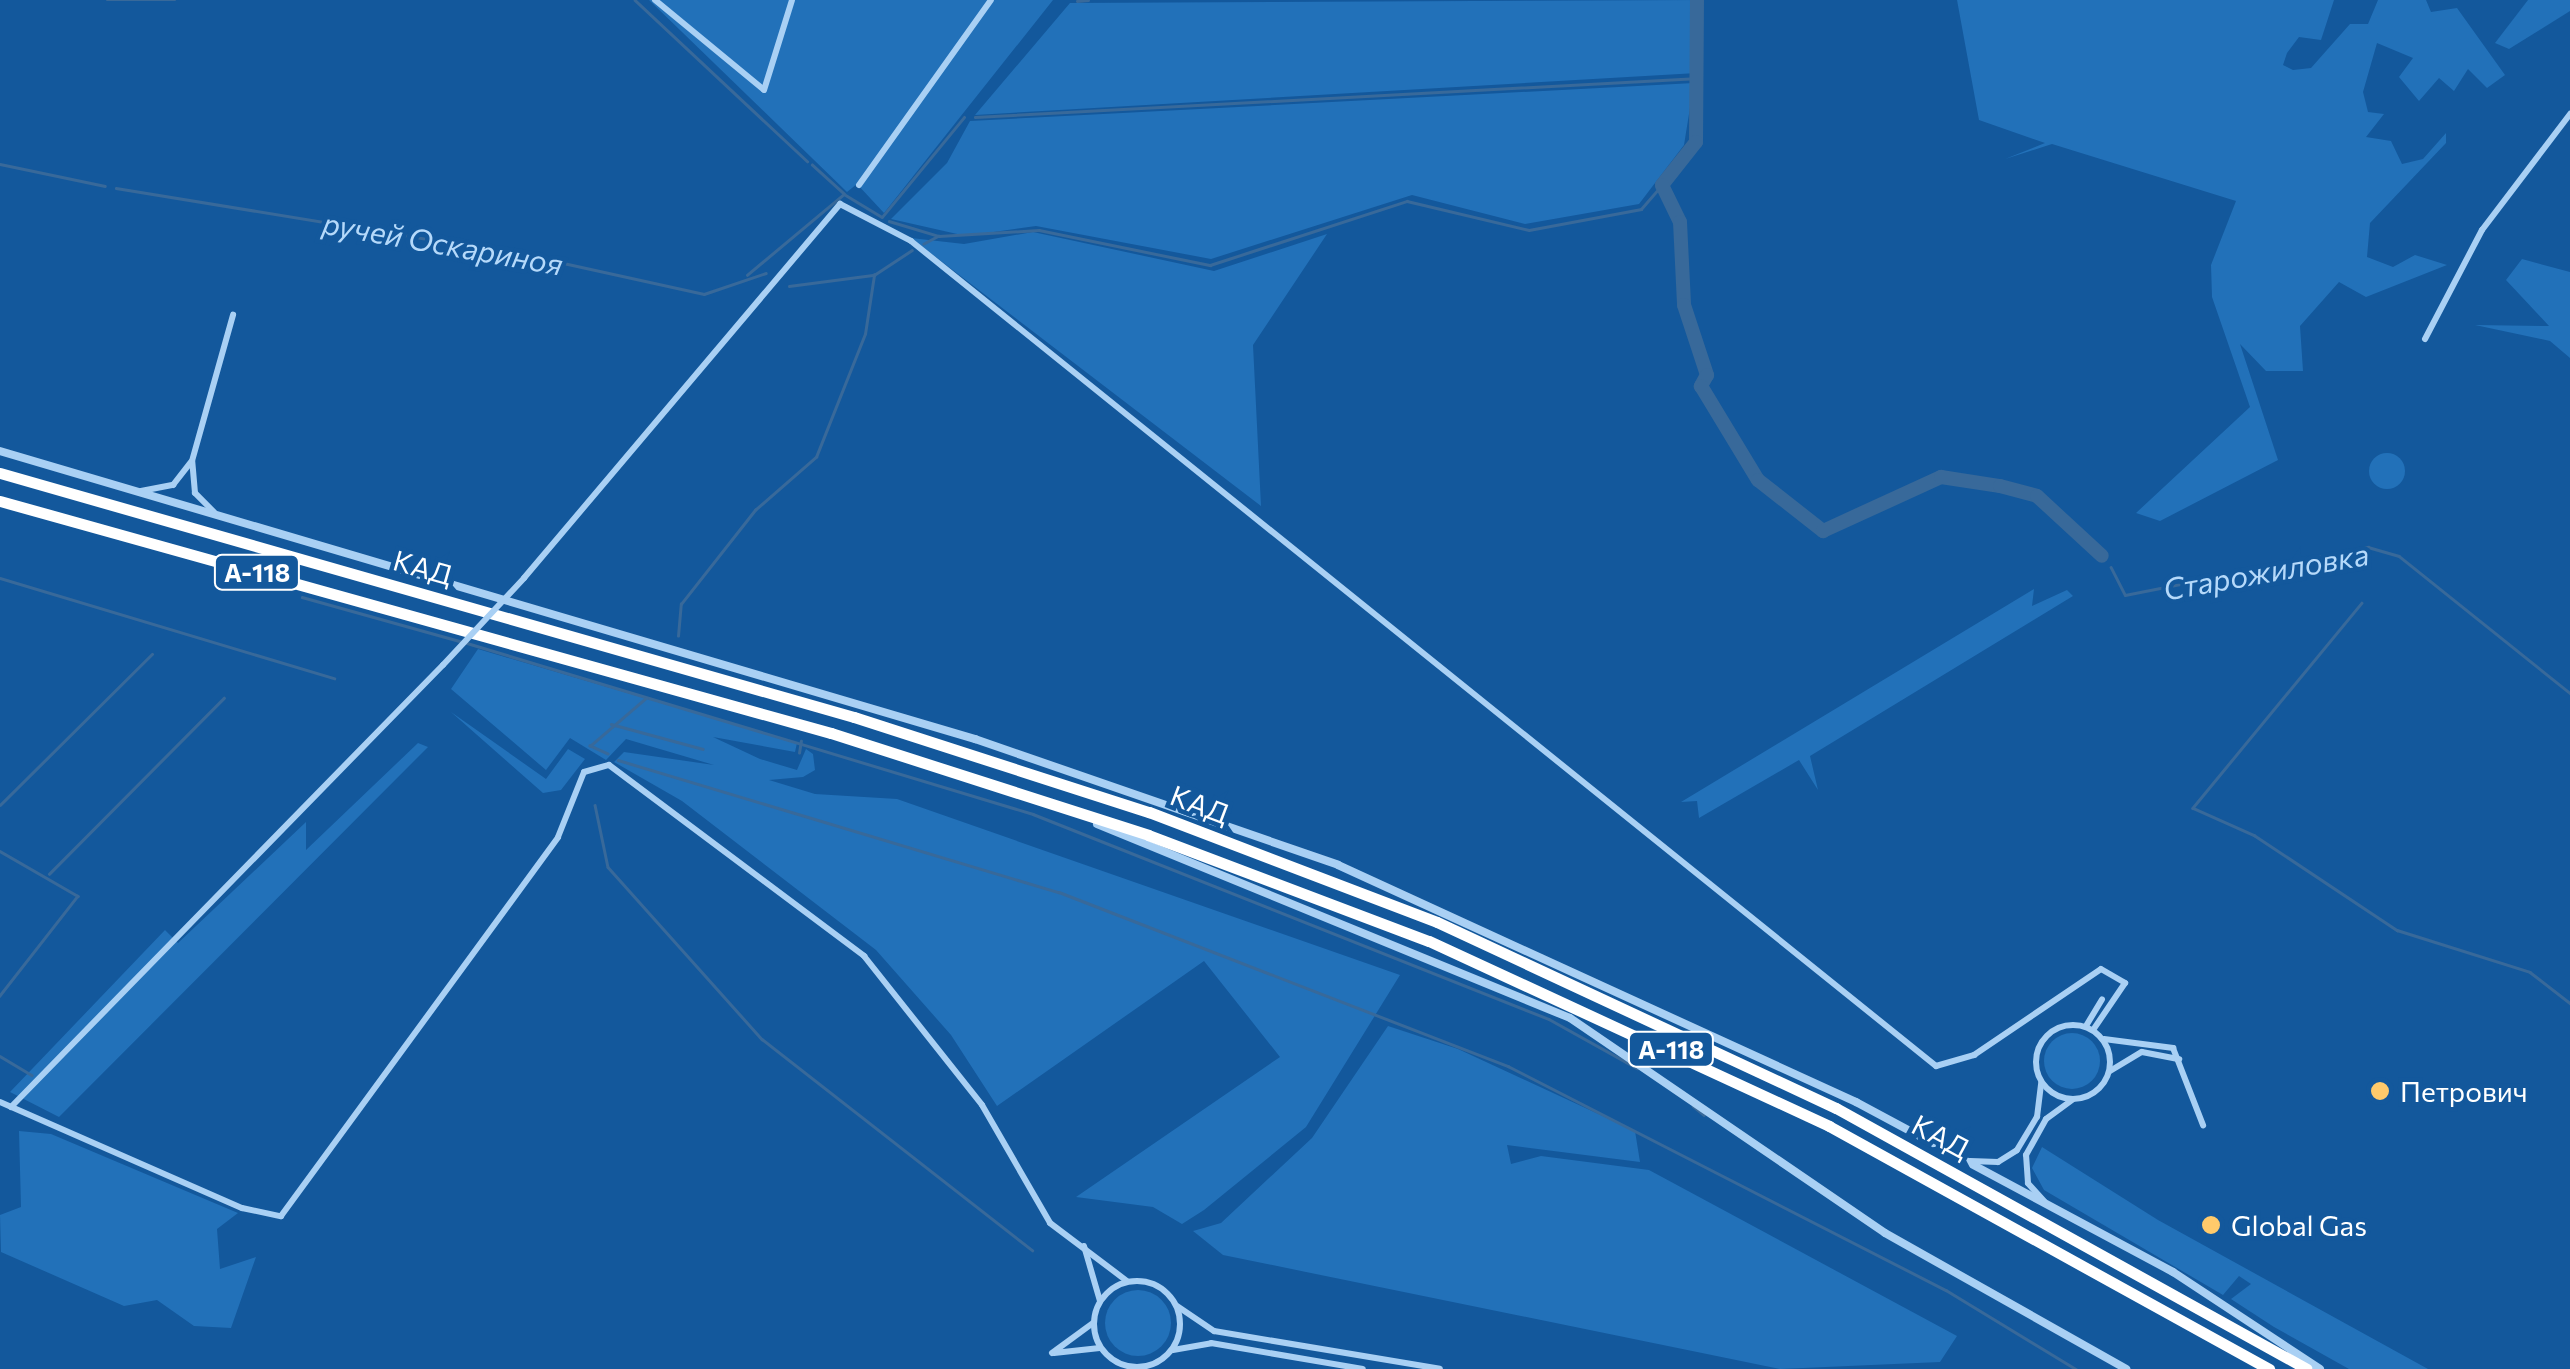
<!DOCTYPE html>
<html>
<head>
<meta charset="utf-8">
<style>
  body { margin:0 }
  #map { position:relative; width:2570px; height:1369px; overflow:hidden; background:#13589c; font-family:Commissioner,sans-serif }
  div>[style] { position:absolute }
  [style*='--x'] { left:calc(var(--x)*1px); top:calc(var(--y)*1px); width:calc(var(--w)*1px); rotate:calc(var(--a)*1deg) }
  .green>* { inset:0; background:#2271b9 }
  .round { border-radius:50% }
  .stream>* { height:2.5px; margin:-1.25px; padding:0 1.25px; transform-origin:1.25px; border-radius:1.25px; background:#38699a }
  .river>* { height:14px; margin:-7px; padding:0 7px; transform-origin:7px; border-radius:7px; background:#38699a }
  .minor>* { height:6px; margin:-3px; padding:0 3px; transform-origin:3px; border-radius:3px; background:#a9d0f4 }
  .minor>.ring { margin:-3px; padding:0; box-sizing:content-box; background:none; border:6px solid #a9d0f4; border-radius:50% }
  .tertiary>* { height:8px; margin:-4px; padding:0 4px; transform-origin:4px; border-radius:4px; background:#a9d0f4 }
  .motorway>* { height:11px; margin:-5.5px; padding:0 5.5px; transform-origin:5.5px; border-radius:5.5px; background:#fff }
  .minor-bridge>* { height:6px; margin:-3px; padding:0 3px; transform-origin:3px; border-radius:3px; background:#a9d0f4 }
  .dots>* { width:28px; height:28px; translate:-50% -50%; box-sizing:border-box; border:5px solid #13589c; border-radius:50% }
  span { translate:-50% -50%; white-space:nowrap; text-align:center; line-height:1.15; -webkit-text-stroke:9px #13589c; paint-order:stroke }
  .shield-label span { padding:2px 8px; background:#13589c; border:2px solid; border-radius:8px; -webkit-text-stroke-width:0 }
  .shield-label { font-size:25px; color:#fff; font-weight:700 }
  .street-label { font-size:28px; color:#fff }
  .poi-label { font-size:28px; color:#fff }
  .left { translate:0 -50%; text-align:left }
  .water-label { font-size:30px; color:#b5d9fa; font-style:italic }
</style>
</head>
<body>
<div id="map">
  <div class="green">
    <i style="clip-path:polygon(649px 0,1053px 0,884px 213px,857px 184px,847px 192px)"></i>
    <i style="clip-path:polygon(1702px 0,1699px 98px,1697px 73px,975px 115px,1070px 3px)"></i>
    <i style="clip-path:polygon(1957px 0,2334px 0,2321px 40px,2299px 37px,2287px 53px,2283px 65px,2293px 70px,2311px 68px,2350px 24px,2368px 24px,2378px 0,2426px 0,2431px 12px,2457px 8px,2505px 75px,2487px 88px,2468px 69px,2454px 91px,2439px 78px,2419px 101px,2399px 77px,2413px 58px,2377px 43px,2363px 92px,2368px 112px,2384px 114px,2366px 137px,2391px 141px,2402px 164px,2423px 159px,2446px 133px,2446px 143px,2370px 223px,2367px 257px,2393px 267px,2415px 255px,2447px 265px,2366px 297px,2339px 282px,2300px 326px,2303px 371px,2266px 371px,2240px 344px,2278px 460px,2160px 521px,2136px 513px,2250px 407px,2212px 297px,2211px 265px,2236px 201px,2052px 144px,2005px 159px,2045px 143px,1979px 120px)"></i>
    <i style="clip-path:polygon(2528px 0,2570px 0,2570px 11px,2509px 49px,2495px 43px)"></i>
    <i style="clip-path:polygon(1694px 83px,1684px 145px,1639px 204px,1525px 224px,1412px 195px,1211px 259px,1036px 226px,966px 236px,891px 219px,947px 163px,970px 121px)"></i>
    <i style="clip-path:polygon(1033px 232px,1214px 271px,1327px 234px,1253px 345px,1261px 506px,911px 238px,964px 244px)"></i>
    <i style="clip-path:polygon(2522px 259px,2570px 272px,2570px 358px,2550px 341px,2475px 325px,2549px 326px,2506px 280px)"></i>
    <i class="round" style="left:2369px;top:453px;width:36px;height:36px"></i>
    <i style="clip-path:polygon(2034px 589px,2032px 606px,2067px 590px,2073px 596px,1810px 756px,1818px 790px,1799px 760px,1699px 818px,1697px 801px,1681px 802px)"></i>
    <i style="clip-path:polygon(478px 649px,797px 743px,795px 752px,713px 737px,760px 759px,797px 770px,806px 749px,813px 754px,815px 770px,803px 777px,769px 780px,815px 794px,897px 799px,1400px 975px,1306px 1127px,1204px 1210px,1182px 1224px,1153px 1207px,1076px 1197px,1280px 1057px,1204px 961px,997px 1106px,951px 1035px,876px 950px,682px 801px,614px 762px,624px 752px,714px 765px,626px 739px,606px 760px,570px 738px,546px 770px,451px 689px)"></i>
    <i style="clip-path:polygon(451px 712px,546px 779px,568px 749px,585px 759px,561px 790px,543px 793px)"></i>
    <i style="clip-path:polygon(418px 743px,428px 747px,59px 1117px,10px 1092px,165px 930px,178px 943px,306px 822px,306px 850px)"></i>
    <i style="clip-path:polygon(1388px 1026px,1458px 1049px,1635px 1131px,1640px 1162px,1507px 1145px,1511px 1164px,1541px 1156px,1649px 1170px,1957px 1336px,1940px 1362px,1780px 1369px,1223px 1255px,1193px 1231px,1221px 1223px,1312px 1138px)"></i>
    <i class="round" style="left:2044px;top:1033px;width:56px;height:56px"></i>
    <i style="clip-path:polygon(19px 1131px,51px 1134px,238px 1213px,217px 1229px,220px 1269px,256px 1257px,231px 1328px,194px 1326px,157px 1300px,124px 1306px,1px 1252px,0 1215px,21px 1207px)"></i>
    <i style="clip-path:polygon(2042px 1147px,2158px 1220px,2428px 1369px,2349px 1369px,2274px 1327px,2231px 1299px,2251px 1284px,2239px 1276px,2223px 1295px,2044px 1190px,2032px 1168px)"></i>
    <i class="round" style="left:1105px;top:1290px;width:66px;height:66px"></i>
  </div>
  <div class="stream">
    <i style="--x:107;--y:0;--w:68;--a:0"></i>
    <i style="--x:635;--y:0;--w:236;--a:43.1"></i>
    <i style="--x:1077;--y:1;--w:11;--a:-5"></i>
    <i style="--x:975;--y:117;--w:725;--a:-3.08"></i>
    <i style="--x:0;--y:164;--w:107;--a:11.8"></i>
    <i style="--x:116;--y:188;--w:416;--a:9.3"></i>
    <i style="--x:527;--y:255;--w:181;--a:12.4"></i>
    <i style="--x:704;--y:294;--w:65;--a:-18.7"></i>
    <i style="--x:844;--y:194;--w:44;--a:31.2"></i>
    <i style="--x:882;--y:217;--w:129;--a:-50.6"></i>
    <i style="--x:889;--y:221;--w:52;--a:16.7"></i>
    <i style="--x:939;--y:236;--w:17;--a:152"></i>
    <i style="--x:939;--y:236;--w:100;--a:-3.4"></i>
    <i style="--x:1039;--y:230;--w:175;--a:11.6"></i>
    <i style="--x:1210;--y:265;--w:207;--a:-18"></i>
    <i style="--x:1407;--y:201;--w:125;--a:13.4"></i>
    <i style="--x:1529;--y:230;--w:114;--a:-10.6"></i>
    <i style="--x:1641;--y:209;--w:32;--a:-49"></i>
    <i style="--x:747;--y:275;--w:126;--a:-39.9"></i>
    <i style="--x:844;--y:194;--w:43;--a:-137.8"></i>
    <i style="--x:789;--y:286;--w:86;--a:-7.4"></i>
    <i style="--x:874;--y:275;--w:45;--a:-33.3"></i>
    <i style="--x:2111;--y:567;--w:31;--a:63"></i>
    <i style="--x:2125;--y:595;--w:248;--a:-11.2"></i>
    <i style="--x:2368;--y:547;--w:32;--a:16"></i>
    <i style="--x:2399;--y:556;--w:219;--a:38.7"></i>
    <i style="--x:0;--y:578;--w:349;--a:16.7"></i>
    <i style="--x:302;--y:597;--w:164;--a:15.6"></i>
    <i style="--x:2362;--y:603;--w:266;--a:129.5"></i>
    <i style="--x:2193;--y:808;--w:67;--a:23.9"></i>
    <i style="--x:2254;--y:835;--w:172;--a:33.6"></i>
    <i style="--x:2397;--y:930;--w:139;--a:17.5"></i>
    <i style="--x:2530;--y:972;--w:51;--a:37.8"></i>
    <i style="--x:678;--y:636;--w:32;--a:-85"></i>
    <i style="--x:681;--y:604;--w:120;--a:-51.8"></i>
    <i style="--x:755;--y:510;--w:81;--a:-41"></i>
    <i style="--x:816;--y:457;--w:132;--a:-68.3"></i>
    <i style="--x:865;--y:334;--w:60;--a:-81.3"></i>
    <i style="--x:467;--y:643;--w:591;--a:16.81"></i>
    <i style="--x:1033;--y:814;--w:555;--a:21.67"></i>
    <i style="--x:1549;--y:1019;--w:101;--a:29.1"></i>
    <i style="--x:611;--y:724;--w:95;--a:15.2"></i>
    <i style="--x:799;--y:753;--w:12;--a:-81"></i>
    <i style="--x:608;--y:754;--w:20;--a:-156"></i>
    <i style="--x:590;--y:746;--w:74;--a:-40.6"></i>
    <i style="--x:618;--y:760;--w:460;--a:16.7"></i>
    <i style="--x:1059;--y:892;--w:482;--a:21.2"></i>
    <i style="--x:1508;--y:1066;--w:492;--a:27.1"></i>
    <i style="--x:1946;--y:1290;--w:152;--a:31.3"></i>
    <i style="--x:0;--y:805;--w:214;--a:-44.8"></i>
    <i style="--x:595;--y:805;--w:63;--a:78.2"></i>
    <i style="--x:608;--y:867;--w:231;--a:48.2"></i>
    <i style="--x:762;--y:1039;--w:343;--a:38"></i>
    <i style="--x:0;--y:851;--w:90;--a:30"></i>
    <i style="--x:78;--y:896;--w:127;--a:128"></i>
    <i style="--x:49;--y:874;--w:248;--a:-45.2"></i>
    <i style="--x:0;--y:1056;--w:37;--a:31"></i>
    <i style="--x:1693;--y:1106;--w:14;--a:39"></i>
  </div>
  <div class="river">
    <i style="--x:1697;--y:0;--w:142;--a:90.4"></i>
    <i style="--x:1696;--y:142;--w:55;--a:128.3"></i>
    <i style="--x:1662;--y:185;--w:41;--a:64.1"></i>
    <i style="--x:1680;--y:222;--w:83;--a:87.2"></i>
    <i style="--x:1684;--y:305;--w:74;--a:71.8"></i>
    <i style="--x:1707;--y:375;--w:13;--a:119"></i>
    <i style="--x:1701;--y:386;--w:110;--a:58.8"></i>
    <i style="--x:1758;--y:480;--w:83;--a:38.1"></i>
    <i style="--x:1823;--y:531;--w:130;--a:-24.6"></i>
    <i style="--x:1941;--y:477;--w:60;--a:8.7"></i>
    <i style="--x:2000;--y:486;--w:38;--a:15"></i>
    <i style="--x:2037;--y:496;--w:88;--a:42.7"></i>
  </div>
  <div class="minor">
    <i style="--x:655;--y:0;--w:141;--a:39.5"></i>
    <i style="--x:764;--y:90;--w:94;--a:-72.7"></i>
    <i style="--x:859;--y:185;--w:227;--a:-54.5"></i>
    <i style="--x:2425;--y:339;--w:123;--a:-62.4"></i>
    <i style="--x:2482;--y:230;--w:146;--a:-52.8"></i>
    <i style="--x:141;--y:491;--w:33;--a:-11"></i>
    <i style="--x:173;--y:485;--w:29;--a:-52"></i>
    <i style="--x:214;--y:512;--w:27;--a:-135"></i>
    <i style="--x:195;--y:493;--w:32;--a:-95"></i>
    <i style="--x:192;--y:461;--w:152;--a:-74.3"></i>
    <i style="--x:524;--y:578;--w:490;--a:-49.8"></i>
    <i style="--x:840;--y:204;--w:80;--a:27.5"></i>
    <i style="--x:911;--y:241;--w:1316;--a:38.83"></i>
    <i style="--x:1936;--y:1066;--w:40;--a:-16"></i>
    <i style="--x:1974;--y:1055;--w:153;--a:-34.1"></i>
    <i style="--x:2101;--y:969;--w:28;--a:30"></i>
    <i style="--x:2125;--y:983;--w:57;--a:124.2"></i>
    <i class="ring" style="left:2036px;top:1025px;width:68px;height:68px"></i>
    <i style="--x:2086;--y:1026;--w:31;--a:-59"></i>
    <i style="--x:2104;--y:1039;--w:70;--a:7.4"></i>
    <i style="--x:2173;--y:1048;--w:83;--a:68.7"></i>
    <i style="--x:2110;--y:1071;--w:37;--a:-31"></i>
    <i style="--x:2142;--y:1052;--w:38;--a:11"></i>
    <i style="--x:0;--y:1102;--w:264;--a:23.7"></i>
    <i style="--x:242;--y:1208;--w:40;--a:12"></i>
    <i style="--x:281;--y:1216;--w:469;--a:-53.8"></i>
    <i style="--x:558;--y:837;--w:70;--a:-68.2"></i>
    <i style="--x:584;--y:772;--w:26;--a:-16"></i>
    <i style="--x:609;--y:765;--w:319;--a:36.8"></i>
    <i style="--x:864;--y:956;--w:190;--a:51.6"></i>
    <i style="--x:982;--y:1105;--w:136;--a:60"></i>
    <i style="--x:1050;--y:1223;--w:96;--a:37"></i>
    <i style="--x:11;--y:1107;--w:618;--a:-45.66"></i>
    <i style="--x:1970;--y:1161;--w:28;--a:2"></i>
    <i style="--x:1998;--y:1162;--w:22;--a:-32"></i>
    <i style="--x:2017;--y:1150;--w:39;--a:-59"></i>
    <i style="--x:2037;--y:1117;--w:35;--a:-83"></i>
    <i style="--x:2044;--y:1201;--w:24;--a:-132"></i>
    <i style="--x:2028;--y:1183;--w:28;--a:-94"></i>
    <i style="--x:2026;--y:1155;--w:41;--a:-60.9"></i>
    <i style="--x:2046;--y:1119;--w:32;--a:-36"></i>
    <i style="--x:1084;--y:1246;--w:57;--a:73.8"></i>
    <i class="ring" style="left:1094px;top:1281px;width:80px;height:80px"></i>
    <i style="--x:1177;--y:1306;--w:45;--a:34"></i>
    <i style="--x:1214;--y:1331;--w:229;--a:9.5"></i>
    <i style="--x:1173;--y:1350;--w:39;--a:-10"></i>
    <i style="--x:1211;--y:1343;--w:154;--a:9.7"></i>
    <i style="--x:1052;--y:1353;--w:51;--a:-36.2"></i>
    <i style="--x:1054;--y:1353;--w:46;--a:-6.2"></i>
  </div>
  <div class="tertiary">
    <i style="--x:0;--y:451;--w:1017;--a:16.46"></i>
    <i style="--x:975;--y:739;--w:384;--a:19.1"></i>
    <i style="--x:1338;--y:865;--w:570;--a:24.59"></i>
    <i style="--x:1856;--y:1102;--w:360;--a:28.2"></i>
    <i style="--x:2173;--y:1272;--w:176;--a:33.4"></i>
    <i style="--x:1097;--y:824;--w:511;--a:22.3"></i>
    <i style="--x:1570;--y:1018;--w:381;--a:34.3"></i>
    <i style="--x:1885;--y:1233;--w:277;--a:29.4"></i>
  </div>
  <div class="motorway">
    <i style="--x:0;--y:473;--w:888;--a:15.95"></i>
    <i style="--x:854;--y:717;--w:310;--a:17.9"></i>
    <i style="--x:1149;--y:812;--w:308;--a:20.9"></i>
    <i style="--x:1437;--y:922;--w:440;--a:25"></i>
    <i style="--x:1836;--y:1108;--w:538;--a:28.99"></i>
    <i style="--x:0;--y:501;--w:863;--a:15.6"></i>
    <i style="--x:831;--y:733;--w:333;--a:17.8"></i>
    <i style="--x:1148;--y:835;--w:300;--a:20.7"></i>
    <i style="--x:1429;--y:941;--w:441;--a:24.8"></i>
    <i style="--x:1829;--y:1126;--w:503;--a:28.91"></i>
  </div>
  <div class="minor-bridge">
    <i style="--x:443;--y:665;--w:119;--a:-47"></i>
  </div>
  <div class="dots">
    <i style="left:2380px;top:1091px;background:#ffca6b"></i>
    <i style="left:2211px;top:1225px;background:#ffca6b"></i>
  </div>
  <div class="shield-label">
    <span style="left:257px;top:572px">А-118</span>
    <span style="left:1671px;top:1049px">А-118</span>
  </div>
  <div class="street-label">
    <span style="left:423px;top:567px;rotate:16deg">КАД</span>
    <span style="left:1200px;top:804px;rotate:21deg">КАД</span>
    <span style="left:1941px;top:1136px;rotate:28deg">КАД</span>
  </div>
  <div class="poi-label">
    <span class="left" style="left:2400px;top:1091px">Петрович</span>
    <span class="left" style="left:2231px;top:1225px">Global Gas</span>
  </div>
  <div class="water-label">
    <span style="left:443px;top:243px;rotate:10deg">ручей Оскариноя</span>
    <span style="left:2266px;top:571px;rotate:-10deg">Старожиловка</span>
  </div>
</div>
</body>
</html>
